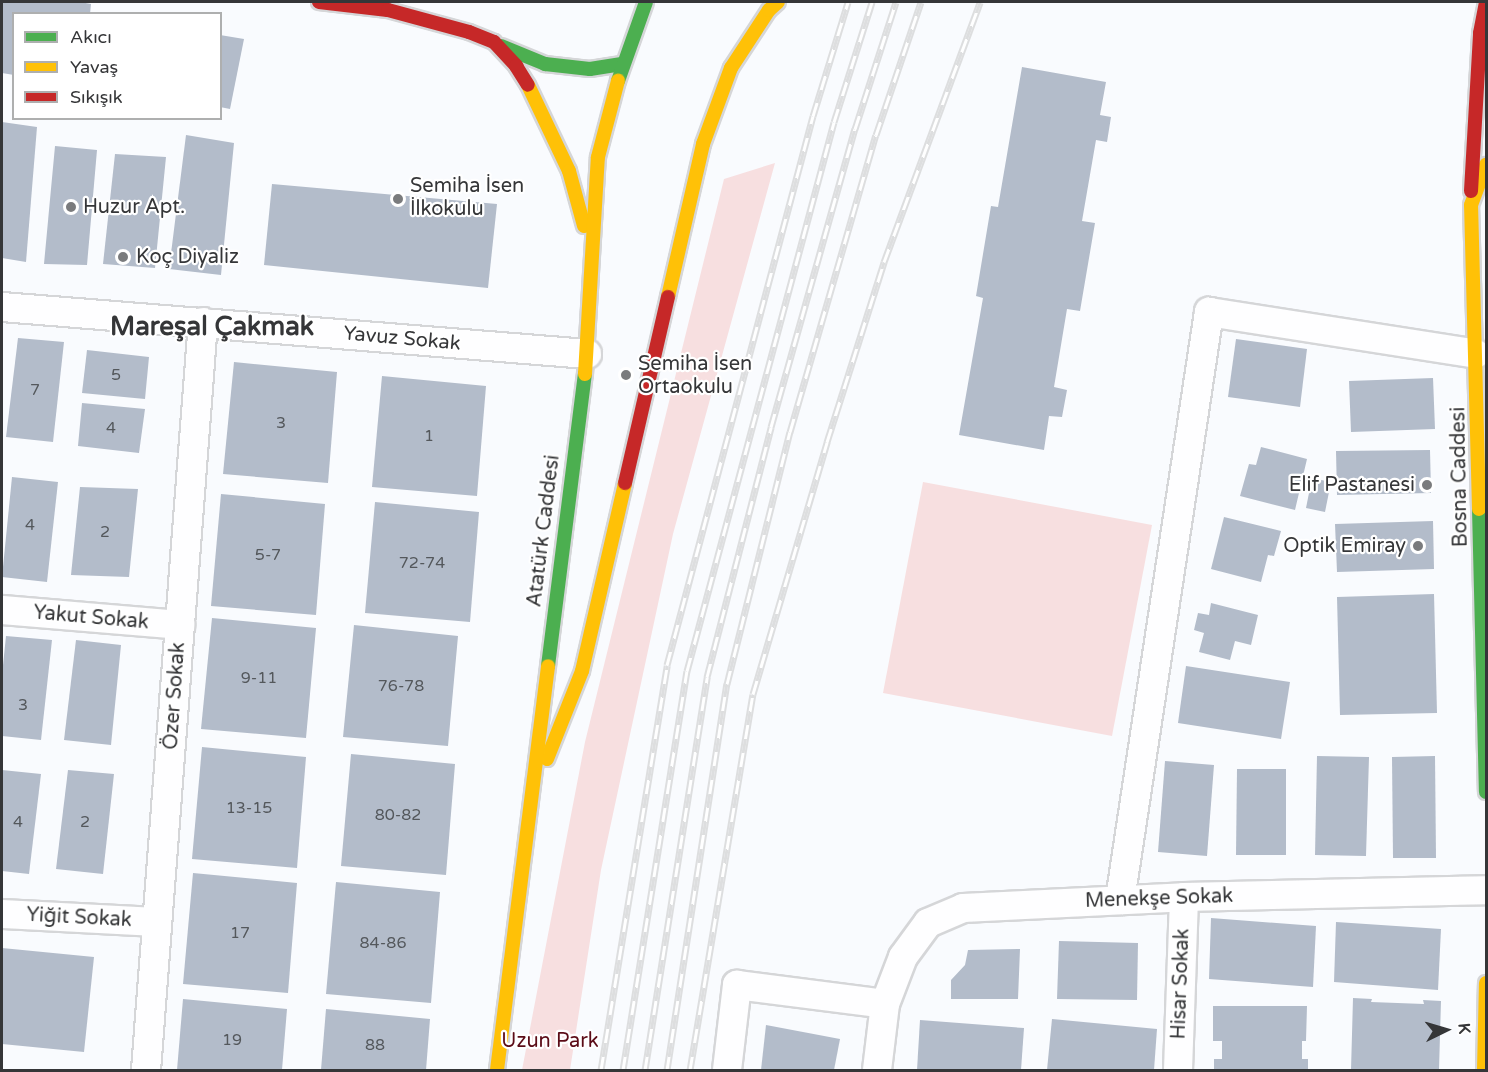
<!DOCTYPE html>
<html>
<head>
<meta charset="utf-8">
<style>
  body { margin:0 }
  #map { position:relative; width:1488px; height:1072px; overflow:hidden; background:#f9fbfe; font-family:"Varela Round",sans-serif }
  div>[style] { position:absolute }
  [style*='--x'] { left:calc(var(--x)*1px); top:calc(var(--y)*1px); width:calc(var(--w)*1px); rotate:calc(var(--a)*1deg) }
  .green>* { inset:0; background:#f7dfe0 }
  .building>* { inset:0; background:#b3bcca }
  .roads { filter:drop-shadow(2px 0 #d5d6d8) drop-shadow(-2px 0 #d5d6d8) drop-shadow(0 2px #d5d6d8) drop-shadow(0 -2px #d5d6d8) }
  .street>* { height:28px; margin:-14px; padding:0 14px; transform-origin:14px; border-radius:14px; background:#fefeff }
  .fast>* { height:14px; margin:-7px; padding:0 7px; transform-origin:7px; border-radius:7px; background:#4caf50 }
  .slow>* { height:14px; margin:-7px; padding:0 7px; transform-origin:7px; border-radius:7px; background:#ffc107 }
  .jam>* { height:14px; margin:-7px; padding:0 7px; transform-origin:7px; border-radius:7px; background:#c62828 }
  .rail>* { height:7px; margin-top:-3.5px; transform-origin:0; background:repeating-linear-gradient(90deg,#fff 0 14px,#dddedf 0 28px); box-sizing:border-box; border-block:2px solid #dddedf }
  .dots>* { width:16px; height:16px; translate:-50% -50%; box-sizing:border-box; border:3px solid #fff; border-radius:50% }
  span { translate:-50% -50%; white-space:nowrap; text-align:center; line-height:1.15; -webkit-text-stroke:4.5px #fff; paint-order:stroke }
  .number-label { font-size:16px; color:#54585c }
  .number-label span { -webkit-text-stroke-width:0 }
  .poi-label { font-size:20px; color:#353638 }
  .left { translate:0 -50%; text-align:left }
  .right { translate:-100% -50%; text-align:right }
  .street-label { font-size:20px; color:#353638 }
  .park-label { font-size:20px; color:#5b0c17 }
  .district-label { font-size:26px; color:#353638; font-weight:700 }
  .frame { position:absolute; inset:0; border:3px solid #353638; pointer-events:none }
  .legend { position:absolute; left:12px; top:12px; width:210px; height:108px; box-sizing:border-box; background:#fff; border:2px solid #aeafaf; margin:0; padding:8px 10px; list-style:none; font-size:18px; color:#353638 }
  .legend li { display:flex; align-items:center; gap:12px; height:30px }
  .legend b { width:30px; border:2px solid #aeafaf }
  .north { position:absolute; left:1416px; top:1000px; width:60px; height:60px; -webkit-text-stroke:4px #fff; paint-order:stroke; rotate:85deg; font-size:16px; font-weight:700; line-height:24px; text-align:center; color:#353638 }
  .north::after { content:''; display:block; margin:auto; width:21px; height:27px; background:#353638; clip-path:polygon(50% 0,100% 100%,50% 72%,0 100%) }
</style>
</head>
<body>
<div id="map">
  <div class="green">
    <i style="clip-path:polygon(775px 163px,673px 534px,601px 870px,570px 1070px,522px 1070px,585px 742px,724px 179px)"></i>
    <i style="clip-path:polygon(923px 482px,1152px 525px,1112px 736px,883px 693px)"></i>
  </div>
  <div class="building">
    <i style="clip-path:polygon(2px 2px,80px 2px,91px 4px,90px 14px,14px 14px,14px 75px,2px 73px)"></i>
    <i style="clip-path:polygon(220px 35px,244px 39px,230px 109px,220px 107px)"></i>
    <i style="clip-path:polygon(1022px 67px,1106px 82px,1100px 115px,1111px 117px,1107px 142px,1096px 140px,1082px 221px,1095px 223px,1080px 311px,1067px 309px,1054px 387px,1067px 390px,1062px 417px,1049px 416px,1044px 450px,959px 435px,983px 298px,976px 296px,991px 206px,998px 207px)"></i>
    <i style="clip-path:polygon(2px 122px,37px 127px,26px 262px,2px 258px)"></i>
    <i style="clip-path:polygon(186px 135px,234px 143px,221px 275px,169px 269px)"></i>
    <i style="clip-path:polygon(55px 146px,97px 150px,87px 265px,44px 264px)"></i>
    <i style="clip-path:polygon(115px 154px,166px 157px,155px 268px,103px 264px)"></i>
    <i style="clip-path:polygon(272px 184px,497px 204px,488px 288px,264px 265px)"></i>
    <i style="clip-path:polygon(18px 338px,64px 342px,53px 442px,6px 437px)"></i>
    <i style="clip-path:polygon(1236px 339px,1307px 349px,1300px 407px,1228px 397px)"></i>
    <i style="clip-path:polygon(87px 350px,149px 357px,145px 399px,82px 393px)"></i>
    <i style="clip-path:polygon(234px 362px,337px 372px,328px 483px,223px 474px)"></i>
    <i style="clip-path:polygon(382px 376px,486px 386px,477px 496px,372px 487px)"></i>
    <i style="clip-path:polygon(1433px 378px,1435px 429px,1351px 432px,1349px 381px)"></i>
    <i style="clip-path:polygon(82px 403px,145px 409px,139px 453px,78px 446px)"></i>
    <i style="clip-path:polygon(1261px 447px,1307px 459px,1295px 510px,1240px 496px,1249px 464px,1256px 465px)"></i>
    <i style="clip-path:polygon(1430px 450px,1431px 493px,1337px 495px,1336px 451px)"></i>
    <i style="clip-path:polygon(12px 477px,58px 482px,47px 582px,2px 577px)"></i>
    <i style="clip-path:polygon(1312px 478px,1331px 482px,1325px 512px,1306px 508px)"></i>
    <i style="clip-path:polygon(80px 487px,138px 489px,129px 577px,71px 575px)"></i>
    <i style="clip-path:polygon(221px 494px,325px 504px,316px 615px,211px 606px)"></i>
    <i style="clip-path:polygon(375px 502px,479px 512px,470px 622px,365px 613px)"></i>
    <i style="clip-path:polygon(1224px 517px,1281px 531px,1274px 556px,1268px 555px,1261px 582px,1211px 569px)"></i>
    <i style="clip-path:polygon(1433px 521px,1434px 569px,1337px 572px,1335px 524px)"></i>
    <i style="clip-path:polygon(1434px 594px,1437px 713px,1340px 715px,1337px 597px)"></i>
    <i style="clip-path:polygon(1211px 603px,1258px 615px,1251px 645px,1235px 641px,1230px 660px,1199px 652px,1204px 633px,1194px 630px,1198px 613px,1209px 615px)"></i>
    <i style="clip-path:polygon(212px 618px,316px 628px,306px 738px,201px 729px)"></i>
    <i style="clip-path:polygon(354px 625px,458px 636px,448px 746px,343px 737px)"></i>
    <i style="clip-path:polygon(6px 636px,52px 640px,41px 740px,2px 736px,2px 675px)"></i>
    <i style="clip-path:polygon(76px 640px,121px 645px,111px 745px,64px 740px)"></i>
    <i style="clip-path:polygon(1186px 666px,1290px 682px,1281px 739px,1178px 723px)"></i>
    <i style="clip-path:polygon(202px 747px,306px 757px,297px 868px,192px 859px)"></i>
    <i style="clip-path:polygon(351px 754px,455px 764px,446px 875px,341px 866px)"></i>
    <i style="clip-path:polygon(1317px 756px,1369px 757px,1366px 856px,1315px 855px)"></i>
    <i style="clip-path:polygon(1435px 756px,1436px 858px,1393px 858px,1392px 757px)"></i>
    <i style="clip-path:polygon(1165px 761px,1214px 765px,1207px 856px,1158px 852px)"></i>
    <i style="clip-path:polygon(1237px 769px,1286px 769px,1286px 855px,1236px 855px)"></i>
    <i style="clip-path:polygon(2px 770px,41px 774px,29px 874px,2px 871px)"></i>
    <i style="clip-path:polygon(68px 770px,114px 774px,103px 874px,56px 869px)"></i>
    <i style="clip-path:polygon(193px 873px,297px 883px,288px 993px,183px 984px)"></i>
    <i style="clip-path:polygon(336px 882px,440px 892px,431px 1003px,326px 994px)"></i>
    <i style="clip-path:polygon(1211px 918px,1316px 926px,1313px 987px,1209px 979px)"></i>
    <i style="clip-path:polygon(1336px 922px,1441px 929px,1438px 990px,1334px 982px)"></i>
    <i style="clip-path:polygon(1059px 941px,1138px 943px,1137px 1000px,1057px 999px)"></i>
    <i style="clip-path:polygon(2px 948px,94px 957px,84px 1052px,2px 1044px)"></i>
    <i style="clip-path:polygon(1020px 949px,1018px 999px,951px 999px,951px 980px,965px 965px,968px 950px)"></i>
    <i style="clip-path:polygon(1353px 998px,1372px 999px,1371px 1002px,1424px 1004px,1423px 1000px,1441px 1001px,1439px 1070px,1351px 1070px)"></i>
    <i style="clip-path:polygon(183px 999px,287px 1009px,282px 1070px,177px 1070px)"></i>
    <i style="clip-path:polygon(1213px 1006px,1307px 1006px,1306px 1041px,1302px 1041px,1302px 1059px,1308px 1059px,1308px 1070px,1214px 1070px,1214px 1059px,1222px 1059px,1222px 1041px,1213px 1041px)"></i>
    <i style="clip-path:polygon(326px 1009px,430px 1019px,426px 1070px,321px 1070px)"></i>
    <i style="clip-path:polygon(1052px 1019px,1157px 1029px,1154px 1070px,1047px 1070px)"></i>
    <i style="clip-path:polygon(920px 1020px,1024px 1028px,1021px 1070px,917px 1070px)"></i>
    <i style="clip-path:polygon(766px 1025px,840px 1039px,834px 1070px,761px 1070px)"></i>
  </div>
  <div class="roads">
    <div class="street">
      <i style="--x:2;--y:307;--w:587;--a:4.59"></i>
      <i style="--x:2;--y:610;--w:179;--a:4.8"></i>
      <i style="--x:1120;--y:900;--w:595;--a:-81.39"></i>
      <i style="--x:1209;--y:312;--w:270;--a:8.9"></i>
      <i style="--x:2;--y:914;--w:155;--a:3"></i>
      <i style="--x:146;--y:1070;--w:750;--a:-85.64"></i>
      <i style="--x:727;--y:1070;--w:86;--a:-83.3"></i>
      <i style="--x:737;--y:985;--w:149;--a:7.3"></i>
      <i style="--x:877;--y:1070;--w:66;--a:-83.1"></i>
      <i style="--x:885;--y:1004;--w:50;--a:-69"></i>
      <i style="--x:903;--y:957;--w:42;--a:-53.7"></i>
      <i style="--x:928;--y:923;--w:38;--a:-23"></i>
      <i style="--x:963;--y:908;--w:221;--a:-2.8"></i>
      <i style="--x:1184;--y:897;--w:302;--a:-1.3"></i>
      <i style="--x:1178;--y:1070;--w:173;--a:-88"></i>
    </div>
    <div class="fast">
      <i style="--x:501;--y:46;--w:48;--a:22.2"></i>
      <i style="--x:545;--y:64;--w:45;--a:6.3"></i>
      <i style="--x:590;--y:69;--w:32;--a:-9"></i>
      <i style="--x:618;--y:81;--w:84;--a:-70.5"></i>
      <i style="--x:1479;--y:509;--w:283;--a:88.6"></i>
      <i style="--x:548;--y:666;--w:294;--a:-82.8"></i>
    </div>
    <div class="slow">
      <i style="--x:528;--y:85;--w:95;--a:64.5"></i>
      <i style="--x:569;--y:171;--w:57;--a:74.7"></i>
      <i style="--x:668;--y:297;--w:157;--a:-77.1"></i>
      <i style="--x:703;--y:144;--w:81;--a:-69.8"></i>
      <i style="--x:731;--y:68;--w:69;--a:-56.8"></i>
      <i style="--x:769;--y:10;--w:12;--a:-42"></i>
      <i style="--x:585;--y:374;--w:217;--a:-86.6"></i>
      <i style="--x:598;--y:157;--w:79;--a:-75.3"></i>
      <i style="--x:1479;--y:509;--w:304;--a:-91.5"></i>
      <i style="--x:1471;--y:205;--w:43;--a:-69.4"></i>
      <i style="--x:547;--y:759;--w:95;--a:-68.3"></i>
      <i style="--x:582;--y:671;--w:193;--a:-77.1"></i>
      <i style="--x:497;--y:1070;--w:407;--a:-82.8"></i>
      <i style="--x:1484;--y:1070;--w:87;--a:-88.7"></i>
    </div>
    <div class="jam">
      <i style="--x:319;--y:2;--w:69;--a:6.6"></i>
      <i style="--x:388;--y:10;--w:84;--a:15.2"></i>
      <i style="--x:469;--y:32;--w:27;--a:22"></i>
      <i style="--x:494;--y:42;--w:33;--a:47"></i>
      <i style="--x:516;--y:66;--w:22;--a:58"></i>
      <i style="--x:1471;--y:191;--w:158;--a:-86.7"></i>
      <i style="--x:1480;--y:33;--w:31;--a:-79"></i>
      <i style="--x:625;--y:483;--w:191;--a:-77"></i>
    </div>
  </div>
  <div class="rail">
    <i style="--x:601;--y:1070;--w:410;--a:-80.7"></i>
    <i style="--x:667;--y:665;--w:568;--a:-75.11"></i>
    <i style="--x:813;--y:116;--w:119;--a:-72.9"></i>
    <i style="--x:623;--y:1070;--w:404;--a:-80.9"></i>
    <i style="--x:687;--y:671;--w:568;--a:-75.01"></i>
    <i style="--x:834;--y:122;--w:126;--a:-72.4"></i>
    <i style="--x:645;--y:1070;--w:398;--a:-81"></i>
    <i style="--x:707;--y:677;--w:258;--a:-75.6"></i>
    <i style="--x:771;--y:427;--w:310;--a:-74.3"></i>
    <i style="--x:855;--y:129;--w:133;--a:-72.1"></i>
    <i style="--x:667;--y:1070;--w:391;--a:-81.2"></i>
    <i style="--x:727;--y:684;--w:260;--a:-76"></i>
    <i style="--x:790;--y:432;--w:309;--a:-73.9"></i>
    <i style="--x:876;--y:135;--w:140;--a:-71.3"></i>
    <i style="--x:690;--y:1070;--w:381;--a:-80.5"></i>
    <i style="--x:753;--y:694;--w:263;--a:-73.6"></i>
    <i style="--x:827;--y:442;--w:189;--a:-72.4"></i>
    <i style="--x:884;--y:262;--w:277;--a:-69.7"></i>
  </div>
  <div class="dots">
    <i style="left:398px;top:199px;background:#7a7b7d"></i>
    <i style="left:71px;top:207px;background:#7a7b7d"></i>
    <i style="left:123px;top:257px;background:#7a7b7d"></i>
    <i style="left:626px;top:375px;background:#7a7b7d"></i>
    <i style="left:1427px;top:485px;background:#7a7b7d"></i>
    <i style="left:1418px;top:546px;background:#7a7b7d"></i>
  </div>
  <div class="number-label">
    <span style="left:116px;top:375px">5</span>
    <span style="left:35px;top:390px">7</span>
    <span style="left:281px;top:423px">3</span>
    <span style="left:111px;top:428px">4</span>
    <span style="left:429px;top:436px">1</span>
    <span style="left:30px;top:525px">4</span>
    <span style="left:105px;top:532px">2</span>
    <span style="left:268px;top:555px">5-7</span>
    <span style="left:422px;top:563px">72-74</span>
    <span style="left:259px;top:678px">9-11</span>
    <span style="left:401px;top:686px">76-78</span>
    <span style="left:23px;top:705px">3</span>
    <span style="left:249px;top:808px">13-15</span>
    <span style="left:398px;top:815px">80-82</span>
    <span style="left:18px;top:822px">4</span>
    <span style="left:85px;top:822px">2</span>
    <span style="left:240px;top:933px">17</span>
    <span style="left:383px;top:943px">84-86</span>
    <span style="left:232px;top:1040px">19</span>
    <span style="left:375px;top:1045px">88</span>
  </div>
  <div class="poi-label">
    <span class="left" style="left:410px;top:198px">Semiha İsen<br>İlkokulu</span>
    <span class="left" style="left:83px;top:207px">Huzur Apt.</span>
    <span class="left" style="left:136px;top:257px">Koç Diyaliz</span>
    <span class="left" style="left:638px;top:376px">Semiha İsen<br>Ortaokulu</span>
    <span class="right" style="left:1415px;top:485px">Elif Pastanesi</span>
    <span class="right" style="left:1406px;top:546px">Optik Emiray</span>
  </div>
  <div class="street-label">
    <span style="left:402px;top:339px;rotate:5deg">Yavuz Sokak</span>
    <span style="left:1460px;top:477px;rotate:-91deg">Bosna Caddesi</span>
    <span style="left:544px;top:531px;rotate:-83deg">Atatürk Caddesi</span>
    <span style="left:91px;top:618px;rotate:5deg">Yakut Sokak</span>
    <span style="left:175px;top:696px;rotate:-86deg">Özer Sokak</span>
    <span style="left:1159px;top:899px;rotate:-2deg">Menekşe Sokak</span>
    <span style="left:79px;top:918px;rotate:3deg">Yiğit Sokak</span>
    <span style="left:1181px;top:984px;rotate:-88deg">Hisar Sokak</span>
  </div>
  <div class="park-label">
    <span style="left:550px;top:1041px">Uzun Park</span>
  </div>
  <div class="district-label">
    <span style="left:212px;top:327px">Mareşal Çakmak</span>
  </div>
  <div class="frame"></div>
  <ul class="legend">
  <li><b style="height:8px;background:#4caf50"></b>Akıcı</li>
  <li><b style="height:8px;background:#ffc107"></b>Yavaş</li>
  <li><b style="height:8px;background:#c62828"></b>Sıkışık</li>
  </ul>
  <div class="north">K</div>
</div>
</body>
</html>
